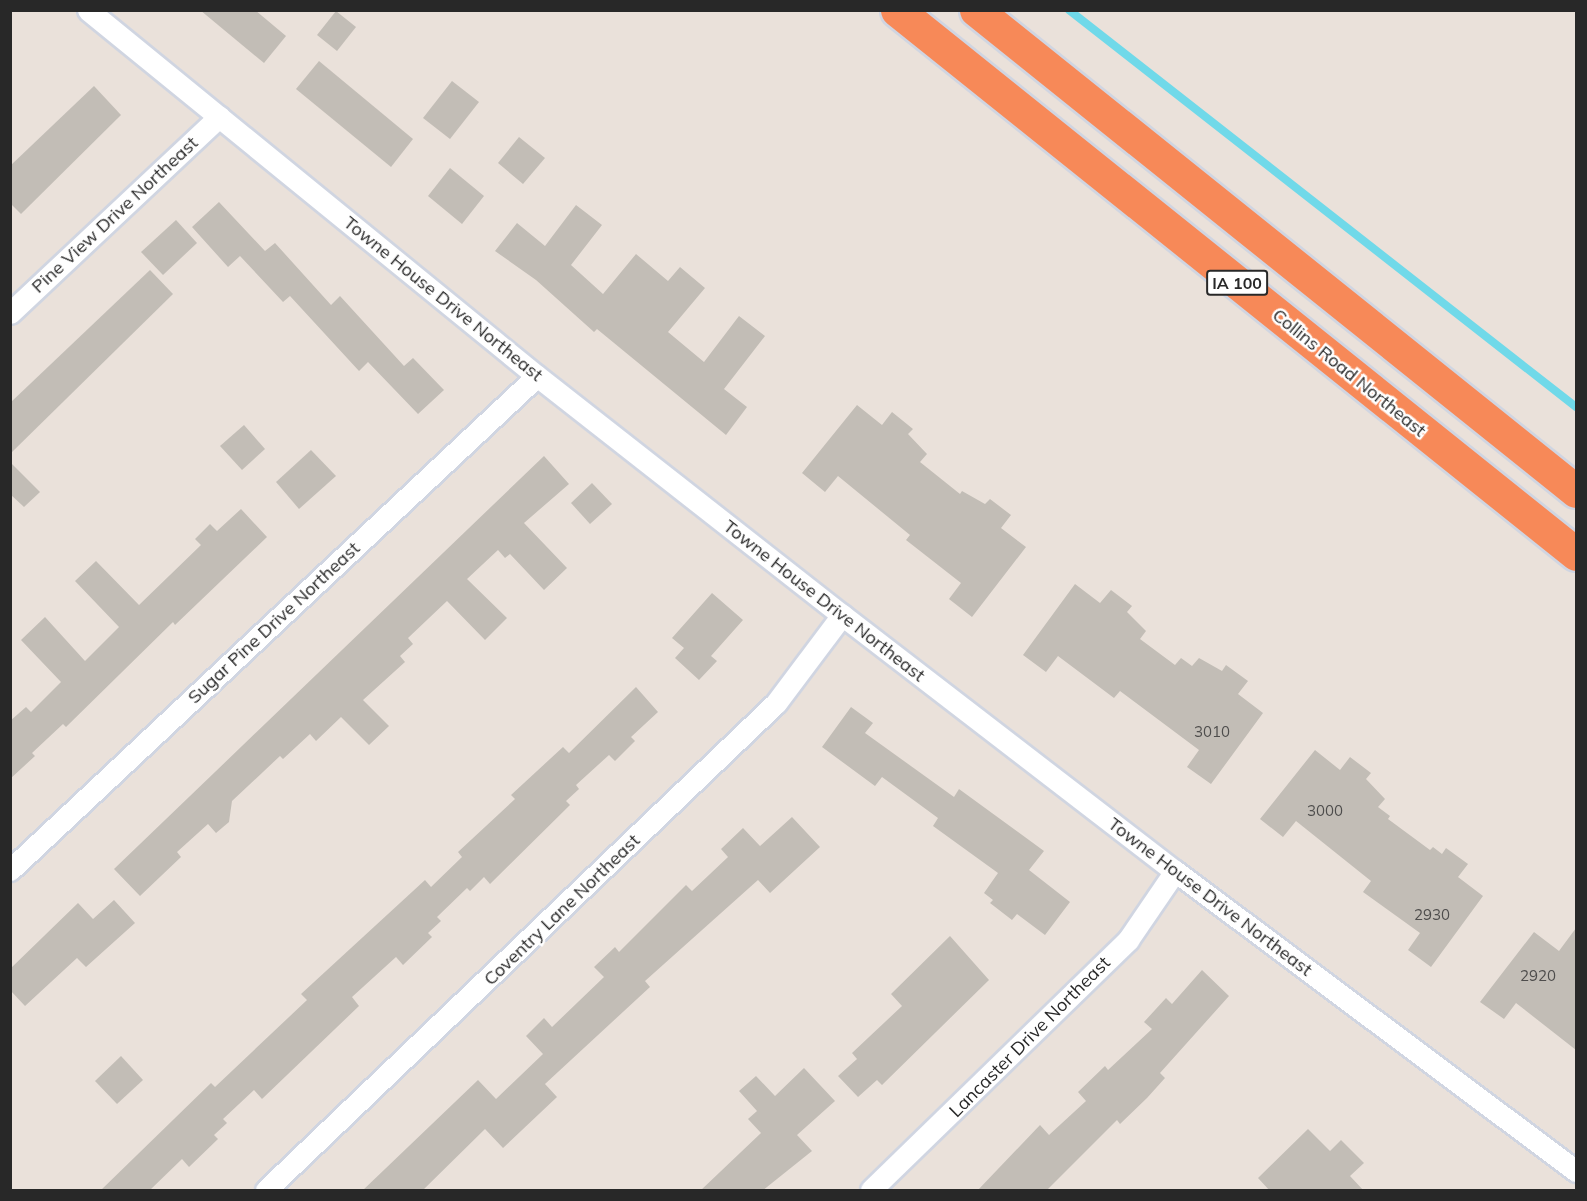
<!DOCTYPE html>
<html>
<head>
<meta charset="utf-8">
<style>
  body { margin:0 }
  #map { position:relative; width:1587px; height:1201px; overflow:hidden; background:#eae1da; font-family:Mulish,sans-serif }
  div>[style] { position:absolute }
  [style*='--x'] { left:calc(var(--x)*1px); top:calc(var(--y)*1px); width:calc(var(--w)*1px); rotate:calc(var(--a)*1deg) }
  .stream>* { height:8px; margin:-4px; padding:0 4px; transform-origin:4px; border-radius:4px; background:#70d9e9 }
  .building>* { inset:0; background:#c2bdb6 }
  .roads { filter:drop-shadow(2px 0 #d0d5e1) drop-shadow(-2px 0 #d0d5e1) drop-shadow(0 2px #d0d5e1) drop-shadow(0 -2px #d0d5e1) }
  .minor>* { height:21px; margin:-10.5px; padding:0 10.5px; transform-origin:10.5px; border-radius:10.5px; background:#fff }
  .motorway>* { height:33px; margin:-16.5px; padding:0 16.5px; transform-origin:16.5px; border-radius:16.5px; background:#f78958 }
  span { translate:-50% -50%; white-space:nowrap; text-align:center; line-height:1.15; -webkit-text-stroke:5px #fff; paint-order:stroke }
  .number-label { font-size:15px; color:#4e4d4c }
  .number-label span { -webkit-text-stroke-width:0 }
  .shield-label span { padding:2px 4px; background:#fff; border:2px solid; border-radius:4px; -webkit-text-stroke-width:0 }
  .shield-label { font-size:16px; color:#282828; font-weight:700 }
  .street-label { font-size:18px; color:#282828 }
  .frame { position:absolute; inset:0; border:12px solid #282828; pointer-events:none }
</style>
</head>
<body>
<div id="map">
  <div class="stream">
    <i style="--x:1069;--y:10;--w:644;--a:38.06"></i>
  </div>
  <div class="building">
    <i style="clip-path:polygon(200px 10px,255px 10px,286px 36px,264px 63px)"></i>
    <i style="clip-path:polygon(336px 11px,356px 27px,337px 51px,317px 35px)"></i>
    <i style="clip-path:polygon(319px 61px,413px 139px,391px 167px,296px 89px)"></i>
    <i style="clip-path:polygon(452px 81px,479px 102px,450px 139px,423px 118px)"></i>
    <i style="clip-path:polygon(94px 86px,121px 115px,21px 214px,10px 203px,10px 166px)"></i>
    <i style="clip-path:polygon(519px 137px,545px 158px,523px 184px,498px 163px)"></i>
    <i style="clip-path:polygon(450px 168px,484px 196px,462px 224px,428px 196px)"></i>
    <i style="clip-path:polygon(219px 202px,265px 251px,275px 243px,331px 305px,340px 296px,404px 366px,413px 358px,444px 390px,418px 414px,368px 362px,359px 371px,290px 296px,283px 302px,240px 256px,228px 267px,192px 227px)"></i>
    <i style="clip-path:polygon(576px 205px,602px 225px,571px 265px,603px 294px,636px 254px,668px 281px,680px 267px,705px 288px,668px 332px,704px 362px,739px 316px,765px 336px,724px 389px,747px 407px,726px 435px,597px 329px,594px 332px,536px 280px,495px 251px,517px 223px,545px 246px)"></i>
    <i style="clip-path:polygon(176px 220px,197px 243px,163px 275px,141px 252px)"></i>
    <i style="clip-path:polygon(150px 270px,173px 294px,10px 454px,10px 403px)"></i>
    <i style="clip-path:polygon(857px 405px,882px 425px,892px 412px,913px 429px,908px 434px,927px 454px,920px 462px,960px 494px,962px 491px,985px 504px,990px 499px,1011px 515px,1001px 528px,1026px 547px,972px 617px,949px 599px,961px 583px,906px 540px,910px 535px,838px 476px,825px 492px,802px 473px)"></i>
    <i style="clip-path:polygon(244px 425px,265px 449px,242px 470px,220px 446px)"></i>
    <i style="clip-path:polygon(311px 450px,336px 476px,299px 509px,276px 482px)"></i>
    <i style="clip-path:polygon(544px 456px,569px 484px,524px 523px,567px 568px,544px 590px,510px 554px,505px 558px,498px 550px,467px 579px,507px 618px,485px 640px,447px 601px,408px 638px,413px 644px,400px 656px,405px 662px,363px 700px,389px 726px,369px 745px,341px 717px,316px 741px,310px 734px,283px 759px,280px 756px,232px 801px,229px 822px,216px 833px,208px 824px,177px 852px,181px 857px,140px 896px,114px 869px)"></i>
    <i style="clip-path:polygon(10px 462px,40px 492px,24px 507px,10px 494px)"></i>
    <i style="clip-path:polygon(592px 483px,612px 504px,590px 524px,571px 503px)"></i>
    <i style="clip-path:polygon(241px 509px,267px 537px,175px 625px,173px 622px,66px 727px,63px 724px,32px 753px,35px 756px,10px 779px,10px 721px,26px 707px,31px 712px,61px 682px,21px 640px,45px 617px,85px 661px,119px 627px,75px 581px,96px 561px,139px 605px,201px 545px,195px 539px,210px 524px,217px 531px)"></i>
    <i style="clip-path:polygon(1075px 584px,1100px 603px,1111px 590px,1132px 606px,1127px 612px,1146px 631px,1140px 639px,1175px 665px,1181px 658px,1192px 666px,1199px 658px,1222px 671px,1226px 665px,1248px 681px,1238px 694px,1263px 713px,1211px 784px,1187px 767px,1199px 750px,1120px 691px,1114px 698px,1058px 656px,1046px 672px,1023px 655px)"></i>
    <i style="clip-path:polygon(712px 593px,743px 620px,711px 656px,717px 661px,699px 680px,675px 658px,684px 648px,672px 638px)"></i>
    <i style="clip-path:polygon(636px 687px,658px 712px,631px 737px,635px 741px,615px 761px,609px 755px,576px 785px,579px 789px,566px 801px,570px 805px,490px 884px,484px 877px,470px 891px,467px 888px,437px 917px,441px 921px,428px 933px,432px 937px,403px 965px,396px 957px,352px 997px,359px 1006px,262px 1099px,254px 1090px,223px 1119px,227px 1123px,214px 1135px,218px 1139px,189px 1167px,182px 1159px,149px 1191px,100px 1191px,211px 1083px,215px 1087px,307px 1000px,301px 994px,425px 880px,431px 887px,462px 857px,458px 852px,515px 799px,511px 795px,563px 747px,569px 753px)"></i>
    <i style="clip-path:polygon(851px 707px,873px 723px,865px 733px,954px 797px,959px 789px,1044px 851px,1029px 870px,1070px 902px,1045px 935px,1017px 914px,1012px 920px,990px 903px,993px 900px,984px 893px,998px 873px,933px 826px,938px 818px,882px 777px,875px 786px,822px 747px)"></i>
    <i style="clip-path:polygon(1315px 750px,1340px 770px,1350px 757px,1371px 773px,1366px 779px,1385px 799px,1378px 807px,1390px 816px,1388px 819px,1430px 850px,1433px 847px,1442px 854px,1446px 848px,1468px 864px,1458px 877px,1483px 896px,1431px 967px,1408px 950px,1420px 933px,1363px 892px,1371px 881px,1296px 821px,1283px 837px,1260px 819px)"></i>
    <i style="clip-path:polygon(792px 817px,820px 847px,770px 893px,758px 880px,645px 981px,650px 987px,545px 1084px,557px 1097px,503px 1148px,485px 1129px,422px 1191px,362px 1191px,478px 1080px,496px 1099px,543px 1054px,526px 1036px,544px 1018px,552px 1027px,604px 977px,594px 967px,615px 947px,619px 952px,686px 885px,692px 891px,728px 857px,721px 849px,743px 828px,760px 846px)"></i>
    <i style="clip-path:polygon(114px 900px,135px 923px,86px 967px,77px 958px,25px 1006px,10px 990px,10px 969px,78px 903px,93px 919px)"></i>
    <i style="clip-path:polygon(1576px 928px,1576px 1050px,1516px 1003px,1504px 1019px,1480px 1002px,1534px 932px,1559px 951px)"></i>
    <i style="clip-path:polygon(950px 936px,989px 980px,882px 1085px,877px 1080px,858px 1097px,838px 1076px,857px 1059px,852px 1053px,902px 1006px,891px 994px)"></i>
    <i style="clip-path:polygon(1202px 970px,1229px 996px,1160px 1073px,1165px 1078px,1147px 1098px,1120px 1124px,1117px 1120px,1046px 1191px,977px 1191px,1040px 1125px,1049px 1135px,1086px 1101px,1078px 1092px,1105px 1066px,1108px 1070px,1152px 1029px,1144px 1022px,1166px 998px,1172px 1004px)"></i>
    <i style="clip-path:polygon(121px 1056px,143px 1080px,117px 1104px,95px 1081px)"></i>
    <i style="clip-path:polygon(804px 1068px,835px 1101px,797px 1135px,812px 1151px,762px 1191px,700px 1191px,761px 1133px,748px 1119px,757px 1111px,739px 1091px,756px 1076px,775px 1096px)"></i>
    <i style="clip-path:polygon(1308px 1129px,1330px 1151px,1341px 1140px,1364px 1163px,1350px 1176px,1364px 1191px,1270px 1191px,1258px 1178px)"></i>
  </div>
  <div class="roads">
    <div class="minor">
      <i style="--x:88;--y:10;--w:579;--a:39.19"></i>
      <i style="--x:537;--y:376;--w:387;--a:38.1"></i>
      <i style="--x:842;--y:615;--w:420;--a:37.6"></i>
      <i style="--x:1175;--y:871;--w:501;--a:36.8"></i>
      <i style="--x:10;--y:313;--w:287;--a:-43.2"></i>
      <i style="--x:10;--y:870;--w:722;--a:-43.15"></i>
      <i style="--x:266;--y:1190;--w:705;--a:-43.68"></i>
      <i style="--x:776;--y:703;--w:110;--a:-53.1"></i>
      <i style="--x:871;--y:1190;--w:359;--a:-44.2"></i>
      <i style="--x:1128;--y:940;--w:83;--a:-55.7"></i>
    </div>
    <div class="motorway">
      <i style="--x:897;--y:10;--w:870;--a:38.7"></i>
      <i style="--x:976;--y:10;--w:769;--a:38.72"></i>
    </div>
  </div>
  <div class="number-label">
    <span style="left:1212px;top:732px">3010</span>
    <span style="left:1325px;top:811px">3000</span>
    <span style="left:1432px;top:915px">2930</span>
    <span style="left:1538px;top:976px">2920</span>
  </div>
  <div class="shield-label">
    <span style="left:1237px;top:283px">IA 100</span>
  </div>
  <div class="street-label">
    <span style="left:115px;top:215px;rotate:-43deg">Pine View Drive Northeast</span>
    <span style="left:443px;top:299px;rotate:39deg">Towne House Drive Northeast</span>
    <span style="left:1349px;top:373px;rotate:39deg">Collins Road Northeast</span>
    <span style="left:824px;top:601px;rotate:38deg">Towne House Drive Northeast</span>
    <span style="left:274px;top:623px;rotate:-43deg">Sugar Pine Drive Northeast</span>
    <span style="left:1210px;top:897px;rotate:37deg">Towne House Drive Northeast</span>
    <span style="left:562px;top:910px;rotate:-44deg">Coventry Lane Northeast</span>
    <span style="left:1030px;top:1037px;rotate:-45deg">Lancaster Drive Northeast</span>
  </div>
  <div class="frame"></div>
</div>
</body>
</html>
